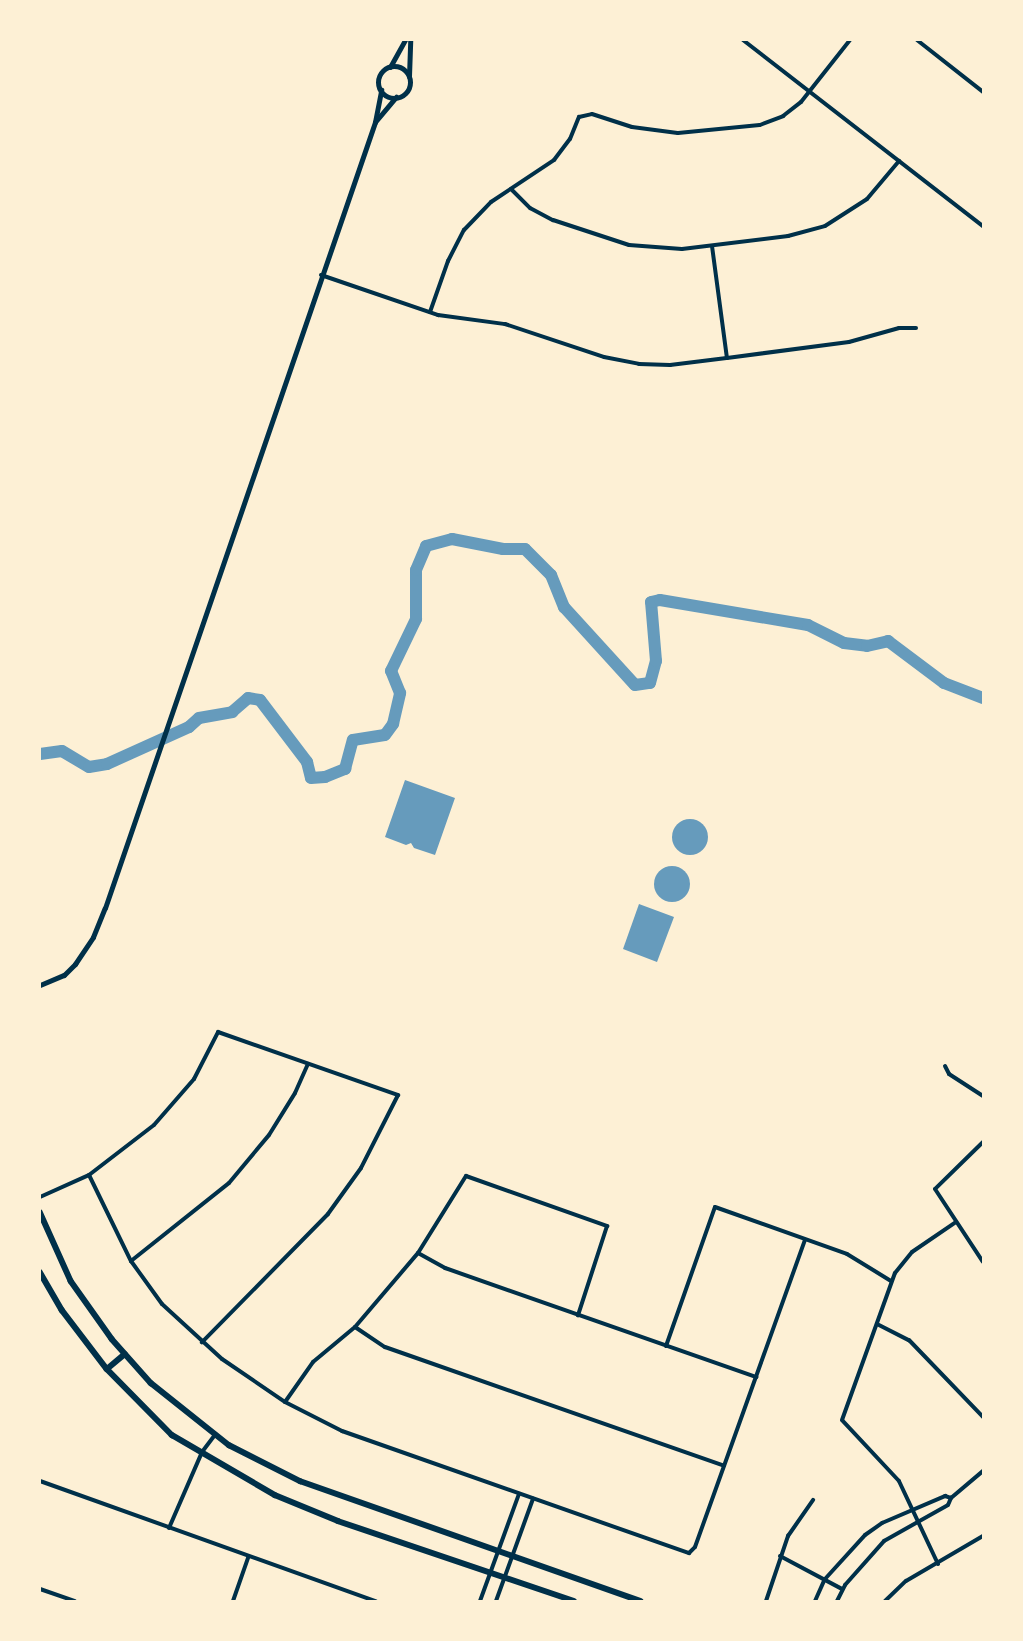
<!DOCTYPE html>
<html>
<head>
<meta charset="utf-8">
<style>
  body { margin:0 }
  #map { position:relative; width:1023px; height:1641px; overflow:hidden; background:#fdf0d5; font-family:"Open Sans",sans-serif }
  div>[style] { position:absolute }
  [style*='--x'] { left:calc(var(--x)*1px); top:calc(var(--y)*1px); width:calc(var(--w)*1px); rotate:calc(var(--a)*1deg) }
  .water>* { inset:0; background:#669bbc }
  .round { border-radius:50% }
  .river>* { height:12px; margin:-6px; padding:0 6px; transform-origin:6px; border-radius:6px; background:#669bbc }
  .minor>* { height:4px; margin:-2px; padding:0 2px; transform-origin:2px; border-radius:2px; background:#003049 }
  .tertiary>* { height:5px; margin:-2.5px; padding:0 2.5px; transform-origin:2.5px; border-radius:2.5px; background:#003049 }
  .tertiary>.ring { margin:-2.5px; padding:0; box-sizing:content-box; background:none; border:5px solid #003049; border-radius:50% }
  .secondary>* { height:5.5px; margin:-2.75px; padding:0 2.75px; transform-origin:2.75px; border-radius:2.75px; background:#003049 }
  span { translate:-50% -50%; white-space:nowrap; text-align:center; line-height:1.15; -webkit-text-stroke:5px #fdf0d5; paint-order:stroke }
  .frame { position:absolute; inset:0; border:41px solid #fdf0d5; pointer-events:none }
</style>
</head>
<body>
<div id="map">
  <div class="water">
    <i style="clip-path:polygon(405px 780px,455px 798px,435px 855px,414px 848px,411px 843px,406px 845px,385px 837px)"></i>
    <i class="round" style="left:672px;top:819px;width:36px;height:36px"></i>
    <i class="round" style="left:654px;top:866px;width:36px;height:36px"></i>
    <i style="clip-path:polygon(639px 904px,674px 917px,657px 962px,623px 949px)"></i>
  </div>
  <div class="river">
    <i style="--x:40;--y:754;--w:22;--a:-8"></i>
    <i style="--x:62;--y:751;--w:31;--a:31"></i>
    <i style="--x:89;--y:767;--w:18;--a:-9"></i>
    <i style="--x:107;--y:764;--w:90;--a:-24.3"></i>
    <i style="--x:189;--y:727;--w:13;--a:-42"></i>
    <i style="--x:199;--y:718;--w:34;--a:-10"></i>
    <i style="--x:232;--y:712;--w:21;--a:-41"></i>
    <i style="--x:248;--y:698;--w:12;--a:9"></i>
    <i style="--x:260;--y:700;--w:78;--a:52.8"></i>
    <i style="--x:307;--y:762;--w:16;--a:76"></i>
    <i style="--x:311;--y:778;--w:14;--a:-4"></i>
    <i style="--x:325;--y:777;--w:22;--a:-22"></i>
    <i style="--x:345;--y:769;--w:30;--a:-75"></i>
    <i style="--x:353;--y:740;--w:32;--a:-9"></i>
    <i style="--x:385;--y:735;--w:14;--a:-54"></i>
    <i style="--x:393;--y:724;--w:32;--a:-77"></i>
    <i style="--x:400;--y:693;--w:24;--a:-112"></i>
    <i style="--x:391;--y:671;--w:58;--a:-64.3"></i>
    <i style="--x:416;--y:619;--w:49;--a:-90"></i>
    <i style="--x:416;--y:570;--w:26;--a:-67"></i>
    <i style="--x:426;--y:546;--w:27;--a:-15"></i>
    <i style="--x:452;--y:539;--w:52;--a:11.1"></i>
    <i style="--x:503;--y:549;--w:22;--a:0"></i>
    <i style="--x:525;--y:549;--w:37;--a:45"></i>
    <i style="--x:551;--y:575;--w:35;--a:68"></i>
    <i style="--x:564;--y:607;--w:105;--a:47.7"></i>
    <i style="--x:635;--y:685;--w:15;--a:-8"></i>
    <i style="--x:650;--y:683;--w:23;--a:-75"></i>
    <i style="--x:656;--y:661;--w:59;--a:-94.8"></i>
    <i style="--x:651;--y:602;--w:9;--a:-13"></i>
    <i style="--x:660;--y:600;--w:150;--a:9.6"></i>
    <i style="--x:808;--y:625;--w:40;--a:26.6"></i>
    <i style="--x:844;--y:643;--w:23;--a:7"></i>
    <i style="--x:867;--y:646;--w:22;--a:-13"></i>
    <i style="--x:888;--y:641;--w:70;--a:36.9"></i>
    <i style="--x:944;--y:683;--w:42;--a:21"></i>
  </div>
  <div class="minor">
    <i style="--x:743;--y:40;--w:304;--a:37.8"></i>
    <i style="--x:917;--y:40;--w:84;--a:38.2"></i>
    <i style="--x:511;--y:189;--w:27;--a:45"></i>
    <i style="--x:530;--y:208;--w:26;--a:28"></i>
    <i style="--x:553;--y:220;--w:80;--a:18.2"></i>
    <i style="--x:629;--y:245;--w:53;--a:4.3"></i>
    <i style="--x:682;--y:249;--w:107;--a:-7"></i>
    <i style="--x:788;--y:236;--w:38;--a:-15"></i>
    <i style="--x:825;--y:226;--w:50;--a:-32.7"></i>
    <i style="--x:867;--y:199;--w:50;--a:-49.9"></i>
    <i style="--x:712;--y:246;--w:113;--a:82.4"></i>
    <i style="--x:321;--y:275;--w:124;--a:18.9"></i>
    <i style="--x:438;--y:315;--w:68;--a:7.7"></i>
    <i style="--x:505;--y:324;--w:104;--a:18.4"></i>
    <i style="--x:604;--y:357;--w:36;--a:11"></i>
    <i style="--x:639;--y:364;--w:31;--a:2"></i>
    <i style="--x:670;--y:365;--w:57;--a:-7"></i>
    <i style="--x:727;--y:358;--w:123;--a:-7.5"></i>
    <i style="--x:849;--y:342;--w:52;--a:-15.6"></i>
    <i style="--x:899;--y:328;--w:17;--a:0"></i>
    <i style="--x:430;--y:312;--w:54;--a:-70.6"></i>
    <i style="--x:448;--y:261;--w:35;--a:-63"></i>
    <i style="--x:464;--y:230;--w:39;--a:-46"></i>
    <i style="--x:491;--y:202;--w:76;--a:-33.7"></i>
    <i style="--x:554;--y:160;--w:26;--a:-53"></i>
    <i style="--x:570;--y:139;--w:24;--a:-68"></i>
    <i style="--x:579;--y:117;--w:13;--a:-13"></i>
    <i style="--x:592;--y:114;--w:42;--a:18"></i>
    <i style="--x:632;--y:127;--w:46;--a:7.4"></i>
    <i style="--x:678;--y:133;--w:82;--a:-5.6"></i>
    <i style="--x:760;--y:125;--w:25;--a:-21"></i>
    <i style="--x:783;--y:116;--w:23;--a:-38"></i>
    <i style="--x:801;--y:102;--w:79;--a:-51.7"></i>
    <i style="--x:945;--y:1066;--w:9;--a:63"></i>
    <i style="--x:949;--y:1074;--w:40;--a:32.9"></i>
    <i style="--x:983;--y:1142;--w:67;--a:135.6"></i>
    <i style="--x:935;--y:1189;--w:87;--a:56.7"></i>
    <i style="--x:89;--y:1175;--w:96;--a:64"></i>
    <i style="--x:131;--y:1261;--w:53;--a:54.2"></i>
    <i style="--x:162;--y:1304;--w:81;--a:42.5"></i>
    <i style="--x:222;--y:1359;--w:76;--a:34.3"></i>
    <i style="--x:285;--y:1402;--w:64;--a:27"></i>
    <i style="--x:342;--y:1431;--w:368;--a:19.4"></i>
    <i style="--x:689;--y:1553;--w:8;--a:-45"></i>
    <i style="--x:695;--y:1547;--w:326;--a:-70.3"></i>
    <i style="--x:40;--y:1197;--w:54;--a:-24.2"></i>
    <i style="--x:89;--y:1175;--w:82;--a:-37.6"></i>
    <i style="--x:154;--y:1125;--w:61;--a:-49"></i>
    <i style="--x:194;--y:1079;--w:53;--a:-62.9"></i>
    <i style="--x:218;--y:1032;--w:191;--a:19.3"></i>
    <i style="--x:398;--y:1095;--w:82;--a:116.9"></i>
    <i style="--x:361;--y:1168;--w:57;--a:125.7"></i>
    <i style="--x:328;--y:1214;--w:180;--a:134.5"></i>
    <i style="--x:418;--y:1253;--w:31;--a:29"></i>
    <i style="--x:445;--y:1268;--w:330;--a:19.3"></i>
    <i style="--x:131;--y:1261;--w:125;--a:-38.5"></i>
    <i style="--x:229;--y:1183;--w:62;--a:-50.2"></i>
    <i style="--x:269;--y:1135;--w:49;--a:-58.2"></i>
    <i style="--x:295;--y:1093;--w:32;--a:-66"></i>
    <i style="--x:877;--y:1324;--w:36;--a:27"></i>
    <i style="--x:909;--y:1340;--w:107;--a:46.1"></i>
    <i style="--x:355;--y:1327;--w:36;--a:34"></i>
    <i style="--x:385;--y:1347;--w:359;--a:19.3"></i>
    <i style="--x:666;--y:1346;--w:147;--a:-70.6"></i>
    <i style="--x:715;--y:1207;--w:140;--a:19.6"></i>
    <i style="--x:847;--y:1254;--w:52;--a:31.5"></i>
    <i style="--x:285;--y:1402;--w:49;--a:-55"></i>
    <i style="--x:313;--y:1362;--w:55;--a:-39.8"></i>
    <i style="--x:355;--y:1327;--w:97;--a:-49.6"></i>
    <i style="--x:418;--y:1253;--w:91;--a:-58.1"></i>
    <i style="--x:466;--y:1176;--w:150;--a:19.5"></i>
    <i style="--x:607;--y:1226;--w:94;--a:108"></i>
    <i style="--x:40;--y:1481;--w:357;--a:19.7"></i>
    <i style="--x:169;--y:1528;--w:83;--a:-66.5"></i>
    <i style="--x:202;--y:1452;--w:21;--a:-53"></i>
    <i style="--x:780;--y:1556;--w:70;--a:28"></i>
    <i style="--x:938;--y:1564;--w:92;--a:-115.2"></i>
    <i style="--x:899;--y:1481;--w:83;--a:-133.1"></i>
    <i style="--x:842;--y:1420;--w:156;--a:-70.2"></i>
    <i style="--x:895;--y:1273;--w:27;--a:-51"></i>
    <i style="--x:912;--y:1252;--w:53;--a:-34.3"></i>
    <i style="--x:40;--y:1589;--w:37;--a:19"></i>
    <i style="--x:233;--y:1601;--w:46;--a:-70.8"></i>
    <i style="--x:480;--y:1601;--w:114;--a:-70"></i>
    <i style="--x:496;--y:1601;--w:109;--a:-70.1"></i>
    <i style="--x:766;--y:1601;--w:69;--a:-71.3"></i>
    <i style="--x:788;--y:1536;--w:44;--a:-55.2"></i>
    <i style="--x:815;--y:1601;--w:24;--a:-66"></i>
    <i style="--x:825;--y:1579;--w:59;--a:-47.7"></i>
    <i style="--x:865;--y:1535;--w:21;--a:-35"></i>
    <i style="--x:882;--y:1523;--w:69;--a:-23.2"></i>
    <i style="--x:945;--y:1496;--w:6;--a:18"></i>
    <i style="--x:837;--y:1601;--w:18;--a:-63"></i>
    <i style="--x:845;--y:1585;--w:59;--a:-48.4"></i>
    <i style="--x:884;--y:1541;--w:73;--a:-29.4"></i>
    <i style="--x:948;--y:1505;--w:8;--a:-67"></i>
    <i style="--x:951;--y:1498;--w:42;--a:-40.2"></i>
    <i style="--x:885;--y:1601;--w:29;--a:-44"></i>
    <i style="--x:906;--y:1581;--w:89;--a:-30.3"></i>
  </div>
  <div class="tertiary">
    <i class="ring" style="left:378px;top:66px;width:27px;height:27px"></i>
    <i style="--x:390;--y:67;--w:31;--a:-61"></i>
    <i style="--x:409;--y:76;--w:36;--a:-88"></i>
    <i style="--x:375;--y:122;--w:33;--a:-50"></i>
    <i style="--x:40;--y:985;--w:26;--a:-23"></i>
    <i style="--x:64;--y:975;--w:16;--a:-45"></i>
    <i style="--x:75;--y:964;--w:32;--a:-56"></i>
    <i style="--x:93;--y:937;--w:31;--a:-68"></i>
    <i style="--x:105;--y:908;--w:831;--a:-71.04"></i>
    <i style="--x:375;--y:122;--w:33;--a:-79"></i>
  </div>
  <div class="secondary">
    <i style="--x:40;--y:1212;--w:76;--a:65.8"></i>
    <i style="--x:71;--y:1281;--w:71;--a:54.7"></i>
    <i style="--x:112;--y:1339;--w:59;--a:48.4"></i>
    <i style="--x:151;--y:1383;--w:100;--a:38.5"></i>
    <i style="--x:229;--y:1445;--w:80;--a:26.9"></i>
    <i style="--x:300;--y:1481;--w:361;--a:19.4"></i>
    <i style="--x:40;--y:1272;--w:44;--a:59.9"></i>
    <i style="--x:62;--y:1310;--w:74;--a:52.7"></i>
    <i style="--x:107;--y:1369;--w:93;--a:45.4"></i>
    <i style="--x:172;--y:1435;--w:119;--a:30.2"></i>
    <i style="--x:275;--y:1495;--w:68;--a:22.4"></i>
    <i style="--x:338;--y:1521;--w:249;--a:18.7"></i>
    <i style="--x:107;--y:1369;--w:23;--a:-40"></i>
  </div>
  <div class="frame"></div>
</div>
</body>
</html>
